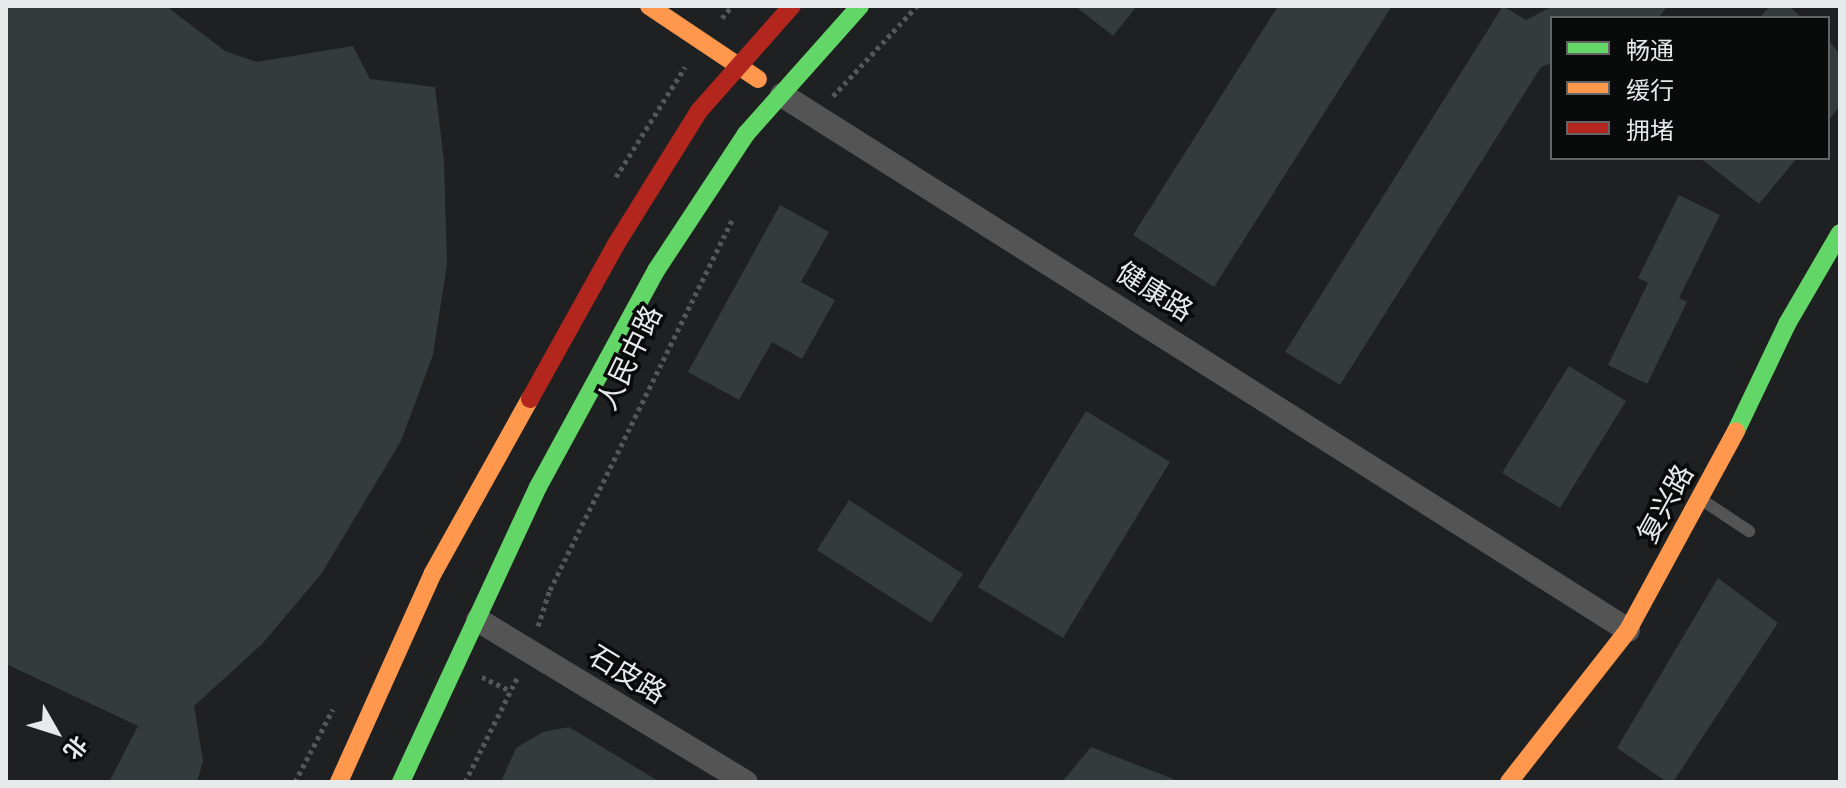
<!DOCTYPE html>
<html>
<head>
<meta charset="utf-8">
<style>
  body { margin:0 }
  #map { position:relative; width:1846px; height:788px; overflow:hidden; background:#1e2021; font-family:Signika,"Noto Sans SC",sans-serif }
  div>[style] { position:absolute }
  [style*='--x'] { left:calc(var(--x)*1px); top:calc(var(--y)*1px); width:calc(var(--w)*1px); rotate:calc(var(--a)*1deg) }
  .building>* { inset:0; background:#343b3d }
  .path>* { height:5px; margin-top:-2.5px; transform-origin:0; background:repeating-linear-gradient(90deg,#555657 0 4px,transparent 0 8px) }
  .lane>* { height:12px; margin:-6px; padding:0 6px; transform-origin:6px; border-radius:6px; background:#545454 }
  .street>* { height:24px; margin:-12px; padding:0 12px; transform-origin:12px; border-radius:12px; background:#545454 }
  .fast>* { height:18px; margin:-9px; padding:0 9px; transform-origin:9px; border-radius:9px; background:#63d668 }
  .slow>* { height:18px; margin:-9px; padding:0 9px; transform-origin:9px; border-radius:9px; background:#ff974d }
  .jam>* { height:18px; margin:-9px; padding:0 9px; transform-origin:9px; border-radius:9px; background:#b3261e }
  span { translate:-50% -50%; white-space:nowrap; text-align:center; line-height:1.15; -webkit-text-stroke:7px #090b0b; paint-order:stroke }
  .street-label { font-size:28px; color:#e7eaeb }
  .frame { position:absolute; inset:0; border:8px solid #e7eaeb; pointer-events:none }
  .legend { position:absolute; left:1550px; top:16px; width:280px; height:144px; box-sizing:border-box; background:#090b0b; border:2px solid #626465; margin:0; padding:10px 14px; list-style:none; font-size:24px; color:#e7eaeb }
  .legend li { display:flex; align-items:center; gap:16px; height:40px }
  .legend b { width:40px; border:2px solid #626465 }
  .north { position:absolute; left:16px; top:692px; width:80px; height:80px; -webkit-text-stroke:6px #090b0b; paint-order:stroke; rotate:129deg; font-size:22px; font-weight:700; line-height:32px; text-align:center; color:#e7eaeb }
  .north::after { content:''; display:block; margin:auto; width:28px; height:36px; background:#e7eaeb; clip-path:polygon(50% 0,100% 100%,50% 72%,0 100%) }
</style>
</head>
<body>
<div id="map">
  <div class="building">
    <i style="clip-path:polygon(6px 6px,166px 6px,225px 51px,257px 62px,353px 46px,370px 79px,435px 87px,444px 161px,447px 264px,433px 355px,401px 441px,322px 573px,262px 644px,194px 706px,203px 761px,197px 782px,109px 782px,138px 726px,6px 664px)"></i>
    <i style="clip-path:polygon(1075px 6px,1137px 6px,1113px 36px)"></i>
    <i style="clip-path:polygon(1278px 6px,1392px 6px,1214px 287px,1133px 235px)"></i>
    <i style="clip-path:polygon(1503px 6px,1526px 20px,1553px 6px,1668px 6px,1658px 18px,1552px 18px,1552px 63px,1541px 67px,1340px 385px,1285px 352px)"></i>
    <i style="clip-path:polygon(1770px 6px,1789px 6px,1802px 18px,1759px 18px)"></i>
    <i style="clip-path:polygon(1828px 40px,1840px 54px,1840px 106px,1828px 121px)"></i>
    <i style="clip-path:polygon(1700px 158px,1797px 158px,1759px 204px)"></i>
    <i style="clip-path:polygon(1679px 195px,1720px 215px,1679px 298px,1687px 302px,1647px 384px,1608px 365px,1648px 283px,1638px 278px)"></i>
    <i style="clip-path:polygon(780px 205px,829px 232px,801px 282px,835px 300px,802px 359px,772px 342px,739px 400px,688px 372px)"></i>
    <i style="clip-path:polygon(1569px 366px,1626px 401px,1560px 508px,1502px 473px)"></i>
    <i style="clip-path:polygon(1086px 411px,1170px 462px,1063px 638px,978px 587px)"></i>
    <i style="clip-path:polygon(849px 500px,963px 574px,931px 623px,817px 550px)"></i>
    <i style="clip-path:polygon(1718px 578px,1778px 623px,1673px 782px,1667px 782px,1617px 748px)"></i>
    <i style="clip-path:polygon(569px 727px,660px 782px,501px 782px,516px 748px,543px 732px)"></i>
    <i style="clip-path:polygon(1091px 747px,1181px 782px,1062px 782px)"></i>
  </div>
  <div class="path">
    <i style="--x:722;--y:18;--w:16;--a:-50"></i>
    <i style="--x:833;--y:96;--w:123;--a:-47"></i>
    <i style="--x:616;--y:177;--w:130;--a:-57.9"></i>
    <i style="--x:538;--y:626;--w:38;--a:-72"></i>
    <i style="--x:550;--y:590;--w:412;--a:-63.8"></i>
    <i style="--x:482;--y:677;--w:32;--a:26"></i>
    <i style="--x:295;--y:782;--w:82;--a:-62.5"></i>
    <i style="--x:465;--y:782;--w:119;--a:-63.4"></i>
  </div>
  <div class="lane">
    <i style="--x:1705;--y:502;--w:53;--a:33.4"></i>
  </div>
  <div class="street">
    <i style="--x:782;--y:95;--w:1001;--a:32.31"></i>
    <i style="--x:478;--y:620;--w:313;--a:31.2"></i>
  </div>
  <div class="fast">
    <i style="--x:1736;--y:431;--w:119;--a:-64.5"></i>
    <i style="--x:1787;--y:324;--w:105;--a:-59.8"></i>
    <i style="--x:401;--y:782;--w:325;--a:-65.1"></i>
    <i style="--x:538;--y:487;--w:248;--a:-61.4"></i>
    <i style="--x:657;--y:269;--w:162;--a:-56.6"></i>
    <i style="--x:746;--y:134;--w:171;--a:-48.3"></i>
  </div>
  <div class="slow">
    <i style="--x:649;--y:6;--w:131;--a:33.8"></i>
    <i style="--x:339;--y:782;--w:229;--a:-65.8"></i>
    <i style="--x:433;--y:573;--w:199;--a:-60.9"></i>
    <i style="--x:1509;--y:782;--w:193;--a:-51.9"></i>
    <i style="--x:1628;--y:630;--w:226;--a:-61.5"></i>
  </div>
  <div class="jam">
    <i style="--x:530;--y:399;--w:175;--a:-60.9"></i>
    <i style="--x:615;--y:246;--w:159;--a:-58.1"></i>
    <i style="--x:699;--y:111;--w:140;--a:-48.5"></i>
  </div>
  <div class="street-label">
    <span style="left:1154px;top:292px;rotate:32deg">健康路</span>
    <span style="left:630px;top:358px;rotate:-64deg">人民中路</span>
    <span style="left:1666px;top:504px;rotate:-61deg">复兴路</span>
    <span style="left:627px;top:675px;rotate:31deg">石皮路</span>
  </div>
  <div class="frame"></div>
  <ul class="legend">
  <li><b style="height:10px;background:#63d668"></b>畅通</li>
  <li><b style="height:10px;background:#ff974d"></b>缓行</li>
  <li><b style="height:10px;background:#b3261e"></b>拥堵</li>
  </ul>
  <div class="north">北</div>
</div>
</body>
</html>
